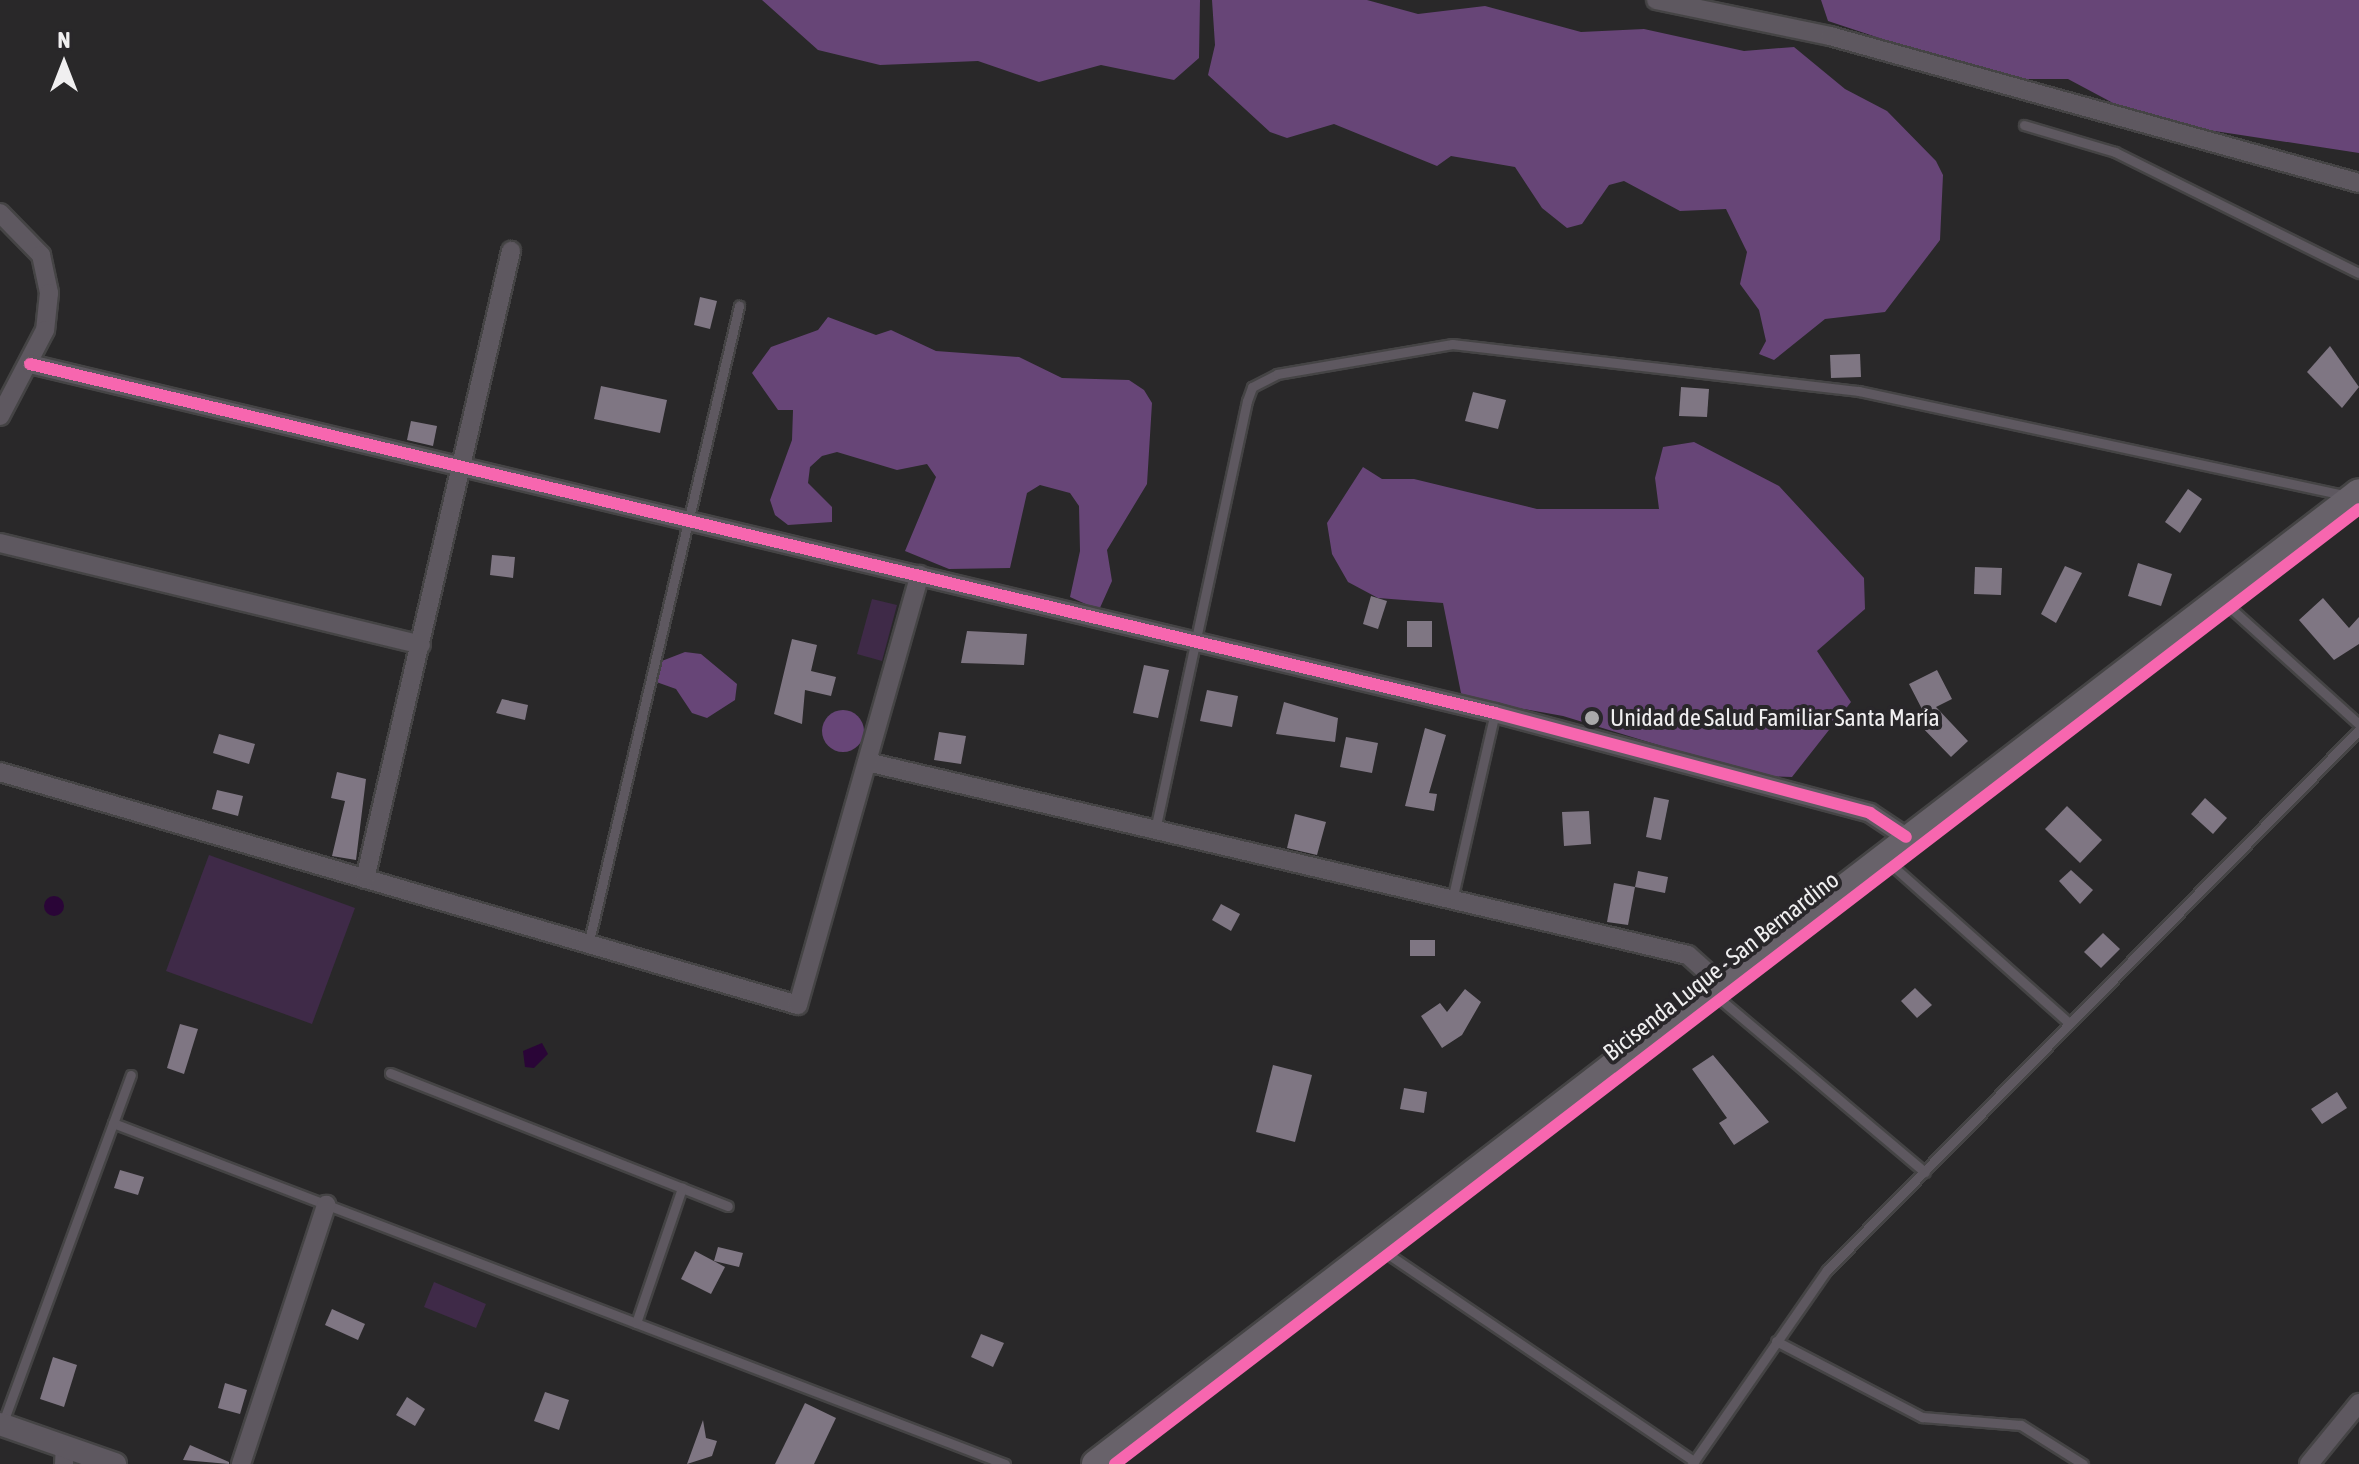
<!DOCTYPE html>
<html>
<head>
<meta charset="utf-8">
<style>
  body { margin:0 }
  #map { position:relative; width:2359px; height:1464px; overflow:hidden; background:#292829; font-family:"Asap Condensed",sans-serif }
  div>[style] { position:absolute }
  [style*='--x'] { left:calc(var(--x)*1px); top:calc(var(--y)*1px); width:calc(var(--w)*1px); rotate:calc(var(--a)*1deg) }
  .green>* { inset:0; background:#3f2a48 }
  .forest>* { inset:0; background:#674577 }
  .round { border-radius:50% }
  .water>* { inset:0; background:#2a0537 }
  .building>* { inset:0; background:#7f7683 }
  .roads { filter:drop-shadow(2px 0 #454445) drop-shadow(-2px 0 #454445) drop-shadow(0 2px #454445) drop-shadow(0 -2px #454445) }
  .service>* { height:9px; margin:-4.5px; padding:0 4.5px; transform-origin:4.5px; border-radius:4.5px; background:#5e5860 }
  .minor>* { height:18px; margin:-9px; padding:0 9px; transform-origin:9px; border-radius:9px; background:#5e5860 }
  .tertiary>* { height:22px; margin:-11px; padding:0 11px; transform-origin:11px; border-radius:11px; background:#5e5860 }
  .primary>* { height:28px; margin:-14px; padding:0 14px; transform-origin:14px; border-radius:14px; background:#68626a }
  .cycleway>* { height:12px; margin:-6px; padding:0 6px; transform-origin:6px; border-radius:6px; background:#f766af }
  .dots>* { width:22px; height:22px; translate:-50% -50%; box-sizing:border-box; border:4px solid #29272a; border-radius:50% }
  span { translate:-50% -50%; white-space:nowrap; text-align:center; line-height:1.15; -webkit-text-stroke:8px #29272a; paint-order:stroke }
  .poi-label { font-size:24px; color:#f0eff0 }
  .left { translate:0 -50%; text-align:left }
  .street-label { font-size:24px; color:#f0eff0 }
  .north { position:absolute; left:24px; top:24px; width:80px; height:80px; -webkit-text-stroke:6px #29272a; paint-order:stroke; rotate:0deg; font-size:22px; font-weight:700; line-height:32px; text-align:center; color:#f0eff0 }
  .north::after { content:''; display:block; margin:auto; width:28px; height:36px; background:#f0eff0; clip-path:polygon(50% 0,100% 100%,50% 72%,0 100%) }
</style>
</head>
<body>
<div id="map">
  <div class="green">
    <i style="clip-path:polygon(872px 599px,897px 605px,882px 661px,857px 654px)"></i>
    <i style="clip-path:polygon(209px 855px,355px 908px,312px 1024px,166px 971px)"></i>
    <i style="clip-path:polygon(434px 1282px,486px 1304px,476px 1328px,424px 1307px)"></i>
  </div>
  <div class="forest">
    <i style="clip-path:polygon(762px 0,1200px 0,1199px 58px,1174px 80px,1101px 65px,1039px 82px,978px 61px,880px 65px,818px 50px)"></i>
    <i style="clip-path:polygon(1212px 0,1367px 0,1418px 14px,1485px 6px,1581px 32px,1644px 29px,1744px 51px,1794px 47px,1845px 89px,1887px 111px,1936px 161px,1943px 175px,1940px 240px,1885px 312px,1825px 319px,1774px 360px,1759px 354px,1766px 341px,1759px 310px,1740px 284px,1747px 252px,1726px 209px,1680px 211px,1624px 181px,1609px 185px,1582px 224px,1567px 228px,1542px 208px,1515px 167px,1451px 156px,1437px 166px,1334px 124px,1287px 138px,1270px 132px,1208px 75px,1215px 45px)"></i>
    <i style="clip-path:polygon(1821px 0,2359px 0,2359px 153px,2195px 128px,2113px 103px,2068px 79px,2017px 79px,1937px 57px,1828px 21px)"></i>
    <i style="clip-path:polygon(828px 317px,876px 335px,891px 330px,936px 351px,1019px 357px,1062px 378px,1129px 380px,1144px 390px,1152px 403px,1147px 484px,1107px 550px,1112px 581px,1099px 610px,1070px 597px,1080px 551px,1079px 506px,1070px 493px,1040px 485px,1027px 493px,1010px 568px,949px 569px,905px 551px,936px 477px,927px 464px,897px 470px,837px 452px,822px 456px,810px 467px,808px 483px,832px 507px,832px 522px,788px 525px,775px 515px,770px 500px,792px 440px,793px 410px,778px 410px,752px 373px,771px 347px,818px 330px)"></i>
    <i style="clip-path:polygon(1694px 442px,1779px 486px,1864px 578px,1865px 609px,1817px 651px,1851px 702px,1792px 777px,1760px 776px,1563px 716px,1462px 698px,1443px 603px,1378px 598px,1348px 582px,1332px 554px,1327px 523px,1363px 467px,1382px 479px,1414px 479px,1537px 509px,1659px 509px,1655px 478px,1663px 447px)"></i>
    <i style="clip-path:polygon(685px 652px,701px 654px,737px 684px,735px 700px,707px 718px,692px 713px,676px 689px,648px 679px,654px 664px)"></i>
    <i class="round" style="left:822px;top:710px;width:42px;height:42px"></i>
  </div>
  <div class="water">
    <i class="round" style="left:44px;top:896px;width:20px;height:20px"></i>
    <i style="clip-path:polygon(542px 1043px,548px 1054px,534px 1068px,525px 1067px,523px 1051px)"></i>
  </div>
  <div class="building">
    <i style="clip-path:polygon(700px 297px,717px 301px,710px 329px,694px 325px)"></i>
    <i style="clip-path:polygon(2330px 346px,2359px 387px,2342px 408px,2307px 372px)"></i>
    <i style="clip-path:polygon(1860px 354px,1861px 377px,1831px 378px,1830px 355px)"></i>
    <i style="clip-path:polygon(601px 386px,667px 400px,660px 433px,594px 419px)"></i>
    <i style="clip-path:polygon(1681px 387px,1709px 389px,1707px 417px,1679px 416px)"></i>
    <i style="clip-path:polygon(1473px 392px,1506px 400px,1498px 429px,1465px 421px)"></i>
    <i style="clip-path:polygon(411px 421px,437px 426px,433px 446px,407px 440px)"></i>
    <i style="clip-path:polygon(2188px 489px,2202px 499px,2180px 533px,2165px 522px)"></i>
    <i style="clip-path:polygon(492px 555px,515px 557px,513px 578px,490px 575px)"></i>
    <i style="clip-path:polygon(2138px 563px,2172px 574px,2161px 606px,2128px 596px)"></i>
    <i style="clip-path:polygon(2065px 566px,2082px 573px,2056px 623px,2041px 614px)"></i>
    <i style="clip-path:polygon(1975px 567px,2002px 568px,2001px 595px,1974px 594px)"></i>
    <i style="clip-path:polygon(1371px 596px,1387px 601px,1378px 629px,1363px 624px)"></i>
    <i style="clip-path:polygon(2323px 598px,2349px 628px,2359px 617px,2359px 644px,2334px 660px,2299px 620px)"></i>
    <i style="clip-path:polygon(1407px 621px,1432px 621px,1432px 647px,1407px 647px)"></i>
    <i style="clip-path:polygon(967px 631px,1027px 634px,1024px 665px,961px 663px)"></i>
    <i style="clip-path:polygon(792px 639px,817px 645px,811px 671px,836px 677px,831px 696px,805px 690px,802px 724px,774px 714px)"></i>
    <i style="clip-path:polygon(1144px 665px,1169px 670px,1158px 718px,1133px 713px)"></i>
    <i style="clip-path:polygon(1937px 670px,1952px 699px,1936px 707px,1968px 741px,1951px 757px,1916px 721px,1924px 713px,1909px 684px)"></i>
    <i style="clip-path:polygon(1207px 690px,1238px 696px,1232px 727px,1200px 721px)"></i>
    <i style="clip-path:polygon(502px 699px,528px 705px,525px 720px,496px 713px)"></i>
    <i style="clip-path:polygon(1284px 702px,1338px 718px,1335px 742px,1276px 734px)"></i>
    <i style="clip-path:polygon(1425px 728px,1446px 735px,1429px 793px,1437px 794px,1434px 811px,1405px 806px)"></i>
    <i style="clip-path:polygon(939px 732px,966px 736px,961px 764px,934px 760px)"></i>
    <i style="clip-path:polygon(219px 734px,255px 744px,249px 764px,213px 753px)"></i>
    <i style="clip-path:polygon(1346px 737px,1378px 743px,1372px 773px,1340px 767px)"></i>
    <i style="clip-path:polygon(337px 772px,366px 779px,356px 860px,332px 856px,345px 801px,331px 798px)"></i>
    <i style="clip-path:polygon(217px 790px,243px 796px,238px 816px,212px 809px)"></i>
    <i style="clip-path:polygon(1654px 797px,1669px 800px,1661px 840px,1646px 837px)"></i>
    <i style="clip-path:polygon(2205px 798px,2227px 818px,2213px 834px,2191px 814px)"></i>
    <i style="clip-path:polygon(2067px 806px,2102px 840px,2080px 863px,2045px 829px)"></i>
    <i style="clip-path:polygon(1589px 811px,1591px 844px,1564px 846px,1562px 812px)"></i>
    <i style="clip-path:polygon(1295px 814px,1326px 822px,1317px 855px,1287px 848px)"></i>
    <i style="clip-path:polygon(2071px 870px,2093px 890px,2080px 904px,2059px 881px)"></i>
    <i style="clip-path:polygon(1638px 871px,1668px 877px,1665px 893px,1635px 887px)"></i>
    <i style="clip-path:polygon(1614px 883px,1635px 887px,1628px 925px,1607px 922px)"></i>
    <i style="clip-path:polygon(1221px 904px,1240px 914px,1231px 931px,1212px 920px)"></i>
    <i style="clip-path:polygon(2103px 933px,2120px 949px,2101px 968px,2084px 952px)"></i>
    <i style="clip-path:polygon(1410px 940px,1435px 940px,1435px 956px,1410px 956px)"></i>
    <i style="clip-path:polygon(1915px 988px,1932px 1005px,1917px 1018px,1901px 1001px)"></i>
    <i style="clip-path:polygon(1465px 989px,1481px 1002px,1462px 1035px,1442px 1048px,1421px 1016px,1440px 1003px,1447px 1012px)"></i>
    <i style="clip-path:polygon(180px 1024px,198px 1029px,184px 1074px,167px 1068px)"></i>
    <i style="clip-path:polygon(1713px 1055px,1769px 1122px,1734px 1145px,1719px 1123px,1727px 1118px,1692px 1069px)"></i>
    <i style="clip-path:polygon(1273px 1065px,1312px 1075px,1295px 1142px,1256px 1132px)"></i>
    <i style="clip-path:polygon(1404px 1088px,1427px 1092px,1424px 1113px,1400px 1109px)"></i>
    <i style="clip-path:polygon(2337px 1092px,2347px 1108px,2322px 1124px,2311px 1109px)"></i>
    <i style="clip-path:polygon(120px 1170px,144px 1177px,138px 1195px,114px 1188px)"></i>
    <i style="clip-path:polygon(718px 1247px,743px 1253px,739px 1267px,714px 1261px)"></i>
    <i style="clip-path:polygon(695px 1251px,725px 1267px,711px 1294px,681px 1279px)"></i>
    <i style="clip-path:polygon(332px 1309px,365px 1324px,358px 1340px,325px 1325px)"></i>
    <i style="clip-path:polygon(981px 1334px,1004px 1343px,993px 1367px,971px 1357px)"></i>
    <i style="clip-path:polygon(53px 1357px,77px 1365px,64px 1407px,40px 1399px)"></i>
    <i style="clip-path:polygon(225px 1383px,247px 1390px,240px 1414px,218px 1408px)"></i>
    <i style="clip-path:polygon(545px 1392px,569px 1400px,559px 1430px,534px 1421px)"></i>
    <i style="clip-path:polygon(407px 1397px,425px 1409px,415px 1426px,396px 1415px)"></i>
    <i style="clip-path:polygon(805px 1403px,836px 1418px,814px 1464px,775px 1464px)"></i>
    <i style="clip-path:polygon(703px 1420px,706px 1438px,717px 1441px,712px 1456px,687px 1464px)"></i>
    <i style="clip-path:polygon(190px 1445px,229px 1462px,229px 1464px,183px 1460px)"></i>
  </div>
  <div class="roads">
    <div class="service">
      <i style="--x:2024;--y:125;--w:95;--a:16.5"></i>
      <i style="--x:2115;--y:152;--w:272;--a:26.4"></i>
      <i style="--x:2225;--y:603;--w:181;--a:42.1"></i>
      <i style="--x:1155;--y:830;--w:439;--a:-77.9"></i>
      <i style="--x:1247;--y:401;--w:15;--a:-70"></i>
      <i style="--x:1252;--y:387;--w:28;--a:-27"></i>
      <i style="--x:1277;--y:374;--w:178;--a:-9.7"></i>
      <i style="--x:1452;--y:344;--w:410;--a:6.6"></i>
      <i style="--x:1859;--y:391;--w:499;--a:12.1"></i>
      <i style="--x:1886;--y:860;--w:245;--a:41.7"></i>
      <i style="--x:1452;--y:900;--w:192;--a:-77.1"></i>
      <i style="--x:588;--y:945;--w:657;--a:-76.7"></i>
      <i style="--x:1714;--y:994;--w:276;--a:40.2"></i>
      <i style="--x:390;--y:1073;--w:363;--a:21.5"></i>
      <i style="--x:113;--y:1123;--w:955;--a:20.92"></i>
      <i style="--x:1382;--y:1250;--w:377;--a:34.1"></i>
      <i style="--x:636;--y:1323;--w:143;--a:-71.2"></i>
      <i style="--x:1776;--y:1341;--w:165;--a:27.5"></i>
      <i style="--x:1922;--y:1417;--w:99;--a:4.6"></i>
      <i style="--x:2021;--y:1425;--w:73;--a:32.2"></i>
      <i style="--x:2;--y:1425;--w:373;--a:-69.8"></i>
      <i style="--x:1692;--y:1464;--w:236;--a:-55.2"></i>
      <i style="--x:1827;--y:1270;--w:758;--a:-45.43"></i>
    </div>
    <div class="minor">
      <i style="--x:1656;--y:0;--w:178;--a:11.7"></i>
      <i style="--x:1830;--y:36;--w:549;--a:15.53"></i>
      <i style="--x:0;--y:213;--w:59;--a:45.7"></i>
      <i style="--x:41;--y:255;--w:39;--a:78"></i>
      <i style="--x:49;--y:293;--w:37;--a:96"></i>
      <i style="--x:45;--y:330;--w:97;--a:117.6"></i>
      <i style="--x:30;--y:364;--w:1506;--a:13.4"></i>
      <i style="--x:1495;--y:713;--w:388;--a:14.9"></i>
      <i style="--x:1870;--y:813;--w:43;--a:33.7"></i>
      <i style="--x:0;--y:543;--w:433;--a:13.6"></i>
      <i style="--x:867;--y:762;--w:843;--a:13.23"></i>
      <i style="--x:1688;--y:955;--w:40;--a:42"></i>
      <i style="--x:0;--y:772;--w:831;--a:16.28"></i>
      <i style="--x:798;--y:1005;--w:447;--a:-74.2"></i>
      <i style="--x:365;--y:879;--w:645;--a:-76.91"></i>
      <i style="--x:64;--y:1464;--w:17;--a:-87"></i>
      <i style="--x:241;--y:1464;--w:273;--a:-71.8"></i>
      <i style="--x:2309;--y:1464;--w:79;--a:-50.7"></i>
    </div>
    <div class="tertiary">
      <i style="--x:0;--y:1424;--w:122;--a:19.2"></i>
    </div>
    <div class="primary">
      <i style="--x:1096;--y:1464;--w:1593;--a:-37.55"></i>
    </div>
  </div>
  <div class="cycleway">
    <i style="--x:30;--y:364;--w:1506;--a:13.4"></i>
    <i style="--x:1495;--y:713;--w:388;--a:14.9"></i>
    <i style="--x:1870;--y:813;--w:43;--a:33.7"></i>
    <i style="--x:1115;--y:1464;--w:1568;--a:-37.51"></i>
  </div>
  <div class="dots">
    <i style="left:1592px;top:718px;background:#aaa9aa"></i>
  </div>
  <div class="poi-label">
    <span class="left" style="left:1610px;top:718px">Unidad de Salud Familiar Santa María</span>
  </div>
  <div class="street-label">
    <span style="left:1721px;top:966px;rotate:-38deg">Bicisenda Luque - San Bernardino</span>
  </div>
  <div class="north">N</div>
</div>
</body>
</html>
